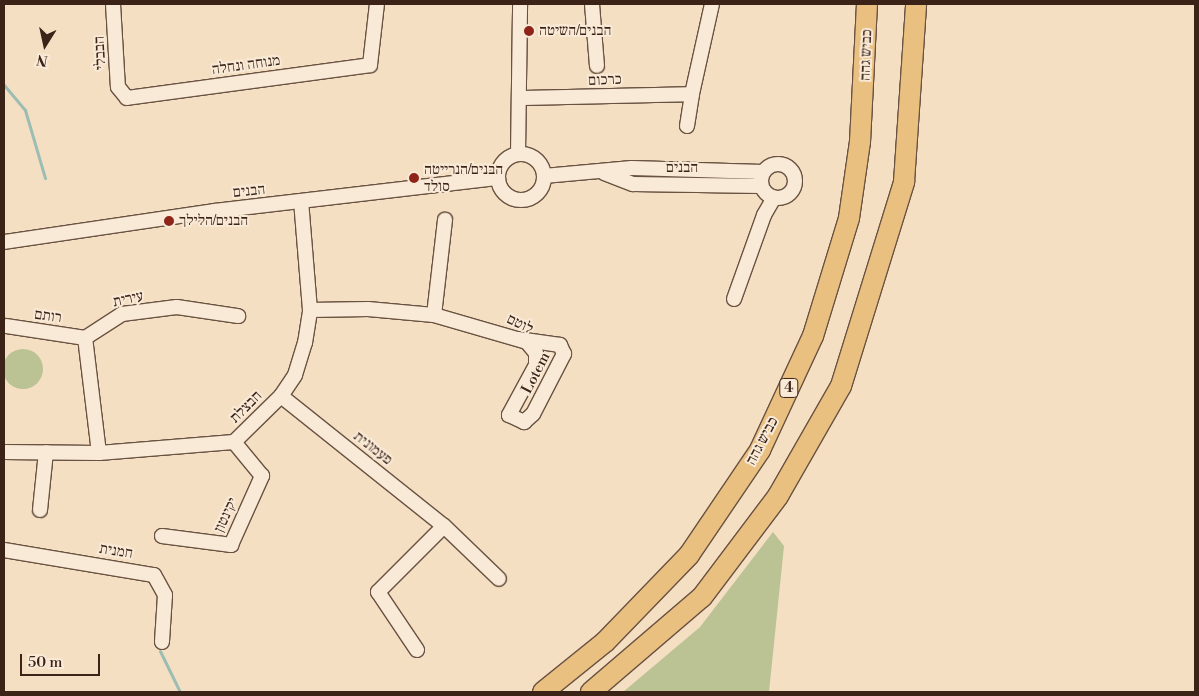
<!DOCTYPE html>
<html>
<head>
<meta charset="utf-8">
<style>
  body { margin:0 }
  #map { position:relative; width:1199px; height:696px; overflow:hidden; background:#f5dfc2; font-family:"Libre Bodoni","Frank Ruhl Libre",serif }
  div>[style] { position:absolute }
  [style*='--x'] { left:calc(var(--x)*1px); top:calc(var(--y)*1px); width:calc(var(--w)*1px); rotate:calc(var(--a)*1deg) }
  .green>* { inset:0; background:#bbc294 }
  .round { border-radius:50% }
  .stream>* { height:3px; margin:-1.5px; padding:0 1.5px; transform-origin:1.5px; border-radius:1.5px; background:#9cbdb3 }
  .roads { filter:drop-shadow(1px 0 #6a5242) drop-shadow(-1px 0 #6a5242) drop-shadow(0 1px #6a5242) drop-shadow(0 -1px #6a5242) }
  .minor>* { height:14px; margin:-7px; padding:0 7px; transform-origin:7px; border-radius:7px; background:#f8ead7 }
  .minor>.ring { margin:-7px; padding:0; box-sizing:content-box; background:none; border:14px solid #f8ead7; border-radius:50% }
  .highway>* { height:20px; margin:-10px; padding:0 10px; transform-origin:10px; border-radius:10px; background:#eac081 }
  .dots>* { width:14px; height:14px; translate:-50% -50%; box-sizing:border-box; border:2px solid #f8ead7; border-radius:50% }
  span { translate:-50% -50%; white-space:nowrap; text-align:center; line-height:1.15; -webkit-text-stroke:4px #f8ead7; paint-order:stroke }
  .shield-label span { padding:1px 4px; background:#f8ead7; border:1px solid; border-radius:4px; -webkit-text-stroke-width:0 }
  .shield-label { font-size:14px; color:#3c2318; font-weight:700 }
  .poi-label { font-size:15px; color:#3c2318 }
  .left { translate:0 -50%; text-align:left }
  .street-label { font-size:15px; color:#3c2318 }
  .frame { position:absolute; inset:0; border:5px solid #3c2318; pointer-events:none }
  .north { position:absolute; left:20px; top:20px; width:50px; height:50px; -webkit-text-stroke:4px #f8ead7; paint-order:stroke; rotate:190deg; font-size:14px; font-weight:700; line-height:20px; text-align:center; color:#3c2318 }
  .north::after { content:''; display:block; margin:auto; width:18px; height:22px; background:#3c2318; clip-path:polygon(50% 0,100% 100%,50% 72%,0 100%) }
  .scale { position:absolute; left:20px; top:654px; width:80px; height:22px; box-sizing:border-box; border:2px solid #3c2318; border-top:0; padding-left:6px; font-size:15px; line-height:18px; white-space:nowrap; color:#3c2318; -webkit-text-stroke:4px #f8ead7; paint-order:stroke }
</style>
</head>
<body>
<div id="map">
  <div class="green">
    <i class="round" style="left:3px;top:349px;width:40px;height:40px"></i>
    <i style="clip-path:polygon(773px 532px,784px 546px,769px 692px,623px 692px,700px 627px)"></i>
  </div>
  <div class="stream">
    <i style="--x:4;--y:85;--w:33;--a:50"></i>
    <i style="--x:25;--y:110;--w:71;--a:73.6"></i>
    <i style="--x:160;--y:651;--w:46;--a:64"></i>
  </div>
  <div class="roads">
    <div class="minor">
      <i style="--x:113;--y:4;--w:83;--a:86.6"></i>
      <i style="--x:118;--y:87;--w:14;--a:51"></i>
      <i style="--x:127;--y:98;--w:245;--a:-7.7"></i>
      <i style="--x:370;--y:65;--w:61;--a:-83.5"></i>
      <i style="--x:592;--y:4;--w:62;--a:85.4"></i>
      <i style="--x:519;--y:98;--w:173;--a:-1.3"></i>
      <i style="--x:692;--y:94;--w:92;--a:-77.5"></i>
      <i style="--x:687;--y:126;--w:32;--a:-81"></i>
      <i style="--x:518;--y:154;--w:150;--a:-89.2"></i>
      <i class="ring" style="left:498px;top:154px;width:32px;height:32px"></i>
      <i class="ring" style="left:761px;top:164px;width:20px;height:20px"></i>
      <i style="--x:604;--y:173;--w:31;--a:21"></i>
      <i style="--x:633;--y:184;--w:128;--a:0.9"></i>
      <i style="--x:544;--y:176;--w:88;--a:-5.2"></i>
      <i style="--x:632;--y:168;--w:131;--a:1.7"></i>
      <i style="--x:4;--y:242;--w:213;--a:-8.4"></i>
      <i style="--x:215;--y:211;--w:285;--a:-6.7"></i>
      <i style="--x:734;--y:299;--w:89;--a:-70.3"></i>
      <i style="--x:764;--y:215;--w:20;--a:-60"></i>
      <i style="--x:310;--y:310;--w:58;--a:-1"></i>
      <i style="--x:368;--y:309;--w:66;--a:5.2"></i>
      <i style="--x:434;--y:315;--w:97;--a:16.2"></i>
      <i style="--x:527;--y:342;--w:14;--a:51"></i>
      <i style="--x:536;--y:353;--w:12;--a:90"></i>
      <i style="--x:536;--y:365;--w:57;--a:118.4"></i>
      <i style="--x:509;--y:415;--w:17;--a:25"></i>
      <i style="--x:524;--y:422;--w:12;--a:-42"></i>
      <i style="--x:533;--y:414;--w:68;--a:-62.7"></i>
      <i style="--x:564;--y:354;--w:10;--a:-114"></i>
      <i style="--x:560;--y:345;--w:41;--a:-171.7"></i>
      <i style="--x:434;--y:315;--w:96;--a:-83.4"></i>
      <i style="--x:6;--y:326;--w:80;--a:8.6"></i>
      <i style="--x:281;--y:396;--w:208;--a:38.6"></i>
      <i style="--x:444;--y:526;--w:76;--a:43.9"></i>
      <i style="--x:4;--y:452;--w:95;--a:0.6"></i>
      <i style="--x:99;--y:453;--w:135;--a:-4.7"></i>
      <i style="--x:234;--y:442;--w:66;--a:-44.4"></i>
      <i style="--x:281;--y:396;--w:25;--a:-56"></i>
      <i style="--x:295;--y:375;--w:34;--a:-73"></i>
      <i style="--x:305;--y:343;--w:33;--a:-81"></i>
      <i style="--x:310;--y:310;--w:109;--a:-94.7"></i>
      <i style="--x:99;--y:453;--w:116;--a:-96.9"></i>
      <i style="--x:85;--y:338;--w:44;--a:-33"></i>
      <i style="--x:122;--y:314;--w:55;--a:-7.3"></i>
      <i style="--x:177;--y:307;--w:62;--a:8.4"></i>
      <i style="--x:40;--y:510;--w:58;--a:-84.1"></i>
      <i style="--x:162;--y:536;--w:70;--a:7.4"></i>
      <i style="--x:231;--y:545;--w:76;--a:-65.8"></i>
      <i style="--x:262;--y:476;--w:44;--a:-129.5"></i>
      <i style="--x:4;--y:550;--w:152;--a:9.5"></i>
      <i style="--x:154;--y:575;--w:23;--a:61"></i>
      <i style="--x:165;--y:595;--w:47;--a:93.7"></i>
      <i style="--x:417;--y:650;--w:70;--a:-123.9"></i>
      <i style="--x:378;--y:592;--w:93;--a:-45"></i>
    </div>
    <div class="highway">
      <i style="--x:543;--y:692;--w:80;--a:-38.9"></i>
      <i style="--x:605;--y:642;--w:121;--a:-46"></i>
      <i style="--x:689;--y:555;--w:127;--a:-55.9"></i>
      <i style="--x:760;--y:450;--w:126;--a:-65.1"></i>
      <i style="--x:813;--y:336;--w:123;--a:-73"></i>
      <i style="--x:849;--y:218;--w:77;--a:-81.8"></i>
      <i style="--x:860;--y:142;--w:138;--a:-87.1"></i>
      <i style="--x:591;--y:692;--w:146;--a:-40.6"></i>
      <i style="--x:702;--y:597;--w:126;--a:-53"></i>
      <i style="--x:778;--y:496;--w:127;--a:-60.2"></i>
      <i style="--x:841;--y:386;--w:214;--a:-72.8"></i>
      <i style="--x:904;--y:182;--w:178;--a:-86.1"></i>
    </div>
  </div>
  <div class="dots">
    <i style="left:529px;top:31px;background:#8f2418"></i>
    <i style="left:414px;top:178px;background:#8f2418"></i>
    <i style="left:169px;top:221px;background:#8f2418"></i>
  </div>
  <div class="shield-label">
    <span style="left:789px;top:388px">4</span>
  </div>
  <div class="poi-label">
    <span class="left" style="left:539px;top:31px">הבנים/השיטה</span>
    <span class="left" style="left:424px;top:178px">הבנים/הנרייטה<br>סולד</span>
    <span class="left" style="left:179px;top:221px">הבנים/הלילך</span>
  </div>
  <div class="street-label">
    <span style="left:100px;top:53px;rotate:-93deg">הבבלי</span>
    <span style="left:866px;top:55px;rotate:-88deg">כביש גהה</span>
    <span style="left:246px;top:65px;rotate:-8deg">מנוחה ונחלה</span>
    <span style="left:605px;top:80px;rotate:-2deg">כרכום</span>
    <span style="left:682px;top:168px">הבנים</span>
    <span style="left:249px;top:191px;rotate:-6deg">הבנים</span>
    <span style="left:128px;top:299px;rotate:-12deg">עירית</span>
    <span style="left:48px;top:316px;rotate:8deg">רותם</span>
    <span style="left:520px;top:324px;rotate:26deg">לוטם</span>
    <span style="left:536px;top:373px;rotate:-63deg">Lotem</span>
    <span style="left:246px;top:407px;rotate:-45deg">חבצלת</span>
    <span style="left:762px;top:441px;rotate:-62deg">כביש גהה</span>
    <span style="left:373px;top:448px;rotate:38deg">פעמונית</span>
    <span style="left:226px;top:515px;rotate:-65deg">יקינטון</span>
    <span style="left:116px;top:551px;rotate:9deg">חמנית</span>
  </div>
  <div class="frame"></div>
  <div class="north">N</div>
  <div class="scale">50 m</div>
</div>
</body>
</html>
